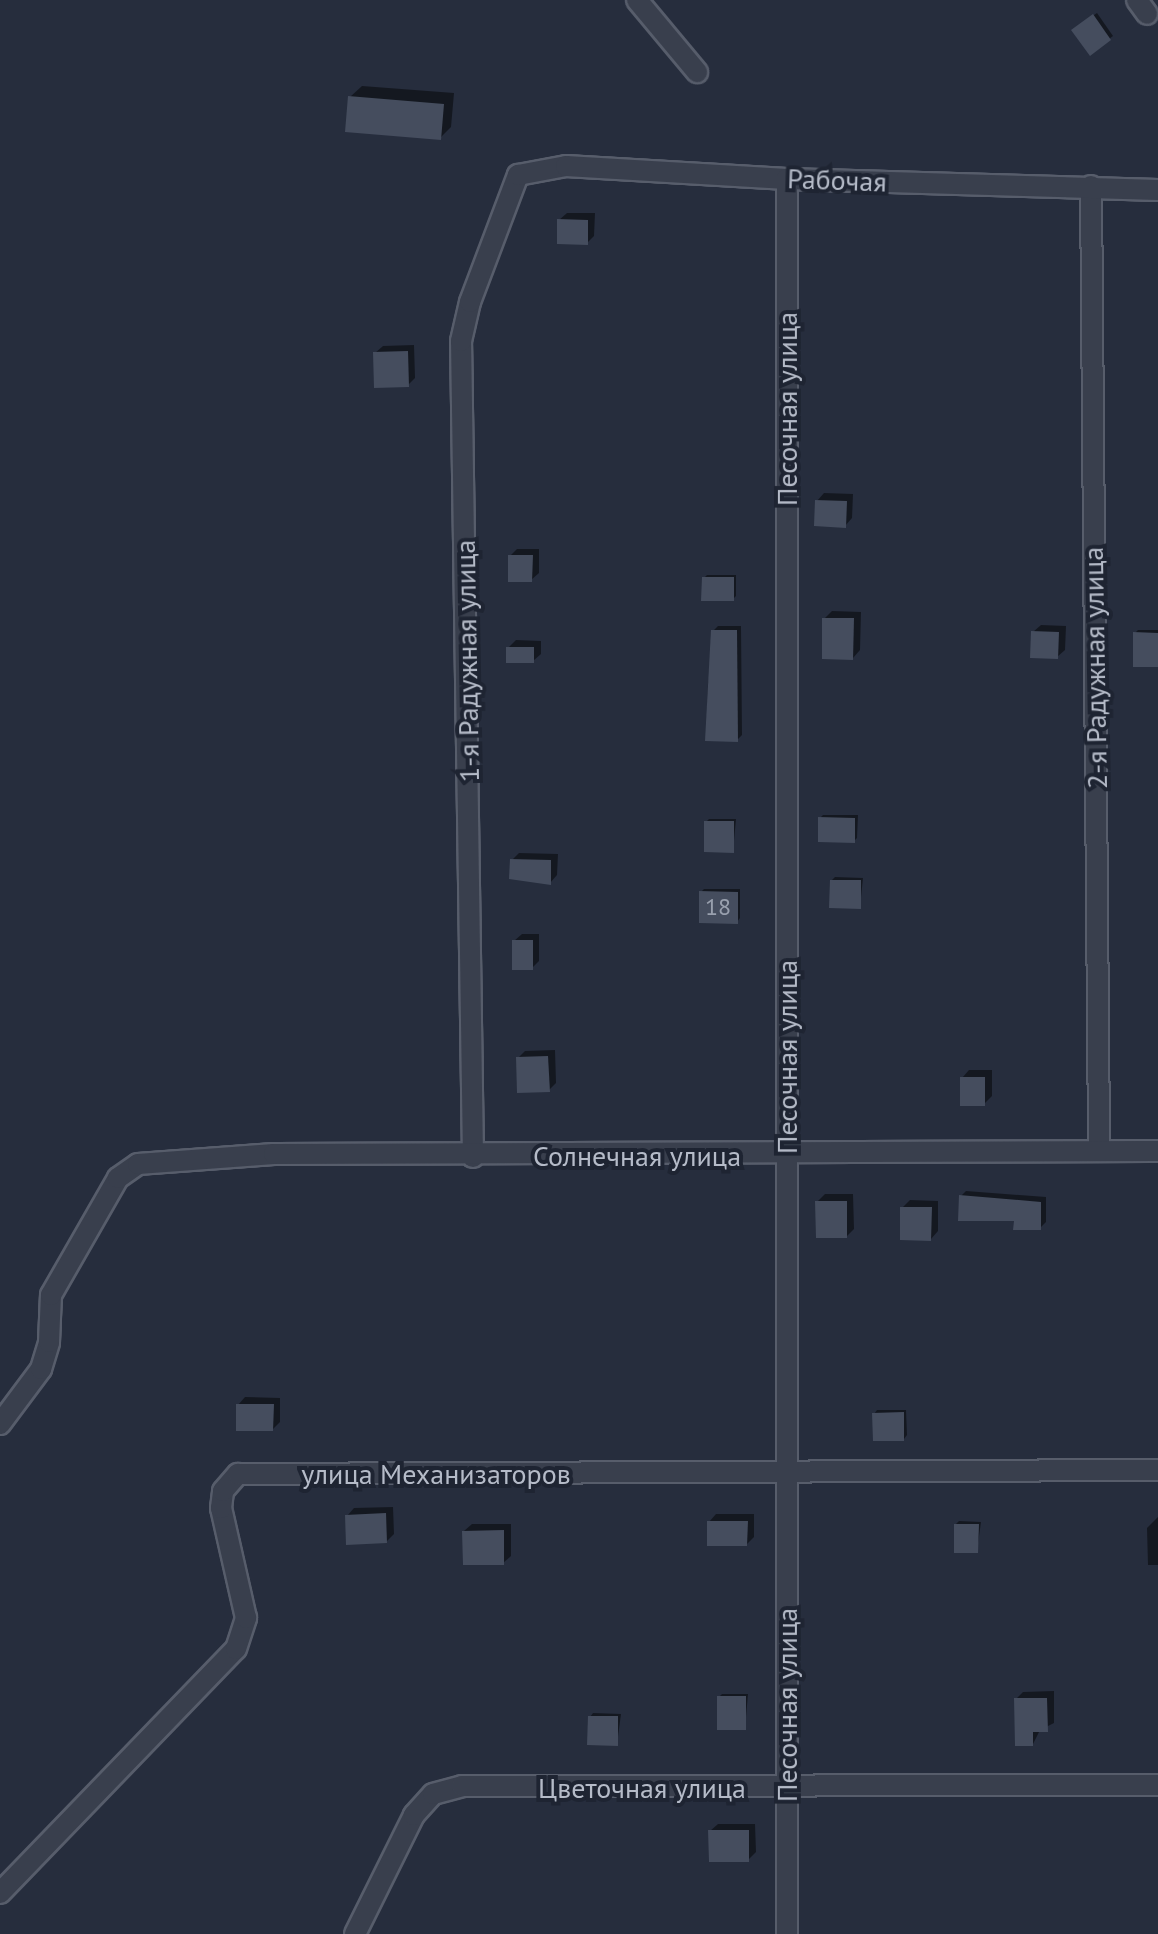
<!DOCTYPE html>
<html>
<head>
<meta charset="utf-8">
<style>
  body { margin:0 }
  #map { position:relative; width:1158px; height:1934px; overflow:hidden; background:#262d3d; font-family:"PT Sans",sans-serif }
  div>[style] { position:absolute }
  [style*='--x'] { left:calc(var(--x)*1px); top:calc(var(--y)*1px); width:calc(var(--w)*1px); rotate:calc(var(--a)*1deg) }
  .shadow>* { inset:0; background:#0007 }
  .building>* { inset:0; background:#454d5e }
  .roads { filter:drop-shadow(2px 0 #575d6b) drop-shadow(-2px 0 #575d6b) drop-shadow(0 2px #575d6b) drop-shadow(0 -2px #575d6b) }
  .street>* { height:20px; margin:-10px; padding:0 10px; transform-origin:10px; border-radius:10px; background:#393f4d }
  span { translate:-50% -50%; white-space:nowrap; text-align:center; line-height:1.15; -webkit-text-stroke:8px #1e2432; paint-order:stroke }
  .number-label { font-size:24px; color:#99a0ae }
  .number-label span { -webkit-text-stroke-width:0 }
  .street-label { font-size:28px; color:#b5bbc8 }
</style>
</head>
<body>
<div id="map">
  <div class="shadow">
    <i style="clip-path:polygon(1097px 13px,1113px 36px,1090px 53px,1077px 27px)"></i>
    <i style="clip-path:polygon(362px 86px,454px 93px,451px 127px,440px 138px,350px 97px)"></i>
    <i style="clip-path:polygon(567px 213px,595px 213px,594px 236px,587px 243px,559px 220px)"></i>
    <i style="clip-path:polygon(414px 345px,415px 378px,408px 385px,375px 353px,383px 346px)"></i>
    <i style="clip-path:polygon(824px 493px,853px 494px,852px 518px,845px 526px,817px 501px)"></i>
    <i style="clip-path:polygon(517px 549px,539px 549px,539px 573px,531px 580px,510px 556px)"></i>
    <i style="clip-path:polygon(707px 575px,736px 575px,736px 596px,733px 599px,704px 578px)"></i>
    <i style="clip-path:polygon(832px 611px,861px 612px,860px 650px,853px 658px,824px 619px)"></i>
    <i style="clip-path:polygon(1041px 625px,1066px 626px,1065px 650px,1057px 657px,1033px 632px)"></i>
    <i style="clip-path:polygon(718px 626px,741px 626px,742px 735px,737px 740px,707px 739px,708px 682px,714px 677px,713px 631px)"></i>
    <i style="clip-path:polygon(1138px 630px,1158px 630px,1158px 665px,1135px 633px)"></i>
    <i style="clip-path:polygon(516px 640px,541px 641px,541px 654px,533px 661px,508px 648px)"></i>
    <i style="clip-path:polygon(823px 815px,858px 815px,857px 838px,854px 841px,820px 818px)"></i>
    <i style="clip-path:polygon(709px 819px,736px 819px,733px 851px,706px 822px)"></i>
    <i style="clip-path:polygon(519px 853px,558px 854px,557px 875px,550px 883px,512px 860px)"></i>
    <i style="clip-path:polygon(835px 877px,863px 878px,860px 907px,832px 880px)"></i>
    <i style="clip-path:polygon(704px 889px,740px 889px,740px 918px,737px 922px,701px 892px)"></i>
    <i style="clip-path:polygon(522px 934px,539px 934px,539px 961px,532px 968px,514px 941px)"></i>
    <i style="clip-path:polygon(555px 1050px,556px 1083px,549px 1090px,518px 1058px,525px 1051px)"></i>
    <i style="clip-path:polygon(969px 1070px,992px 1070px,992px 1096px,984px 1104px,962px 1078px)"></i>
    <i style="clip-path:polygon(966px 1191px,1046px 1197px,1046px 1222px,1040px 1228px,1016px 1219px,961px 1196px)"></i>
    <i style="clip-path:polygon(825px 1194px,853px 1194px,854px 1229px,847px 1236px,817px 1202px)"></i>
    <i style="clip-path:polygon(910px 1200px,938px 1201px,938px 1231px,931px 1239px,902px 1208px)"></i>
    <i style="clip-path:polygon(245px 1397px,280px 1398px,280px 1422px,273px 1429px,238px 1405px)"></i>
    <i style="clip-path:polygon(877px 1410px,906px 1410px,907px 1435px,904px 1439px,874px 1414px)"></i>
    <i style="clip-path:polygon(393px 1507px,394px 1534px,387px 1541px,347px 1516px,354px 1508px)"></i>
    <i style="clip-path:polygon(716px 1514px,754px 1514px,754px 1537px,747px 1544px,709px 1522px)"></i>
    <i style="clip-path:polygon(1158px 1517px,1158px 1565px,1148px 1565px,1147px 1528px)"></i>
    <i style="clip-path:polygon(959px 1521px,981px 1522px,977px 1551px,956px 1524px)"></i>
    <i style="clip-path:polygon(472px 1524px,511px 1524px,511px 1556px,503px 1563px,464px 1531px)"></i>
    <i style="clip-path:polygon(1054px 1691px,1054px 1723px,1040px 1730px,1033px 1744px,1016px 1699px,1023px 1692px)"></i>
    <i style="clip-path:polygon(722px 1694px,748px 1694px,745px 1728px,719px 1697px)"></i>
    <i style="clip-path:polygon(593px 1713px,621px 1714px,617px 1744px,590px 1717px)"></i>
    <i style="clip-path:polygon(718px 1824px,755px 1824px,756px 1852px,748px 1860px,710px 1831px)"></i>
  </div>
  <div class="building">
    <i style="clip-path:polygon(1093px 14px,1111px 40px,1090px 56px,1071px 30px)"></i>
    <i style="clip-path:polygon(348px 96px,444px 104px,441px 140px,345px 132px)"></i>
    <i style="clip-path:polygon(557px 219px,588px 220px,588px 245px,557px 244px)"></i>
    <i style="clip-path:polygon(408px 351px,409px 387px,374px 388px,373px 352px)"></i>
    <i style="clip-path:polygon(815px 500px,847px 501px,846px 528px,814px 526px)"></i>
    <i style="clip-path:polygon(508px 555px,533px 555px,532px 582px,508px 582px)"></i>
    <i style="clip-path:polygon(702px 577px,734px 577px,734px 601px,701px 601px)"></i>
    <i style="clip-path:polygon(822px 618px,854px 618px,853px 660px,822px 659px)"></i>
    <i style="clip-path:polygon(711px 630px,737px 630px,738px 742px,705px 741px)"></i>
    <i style="clip-path:polygon(1031px 631px,1059px 632px,1058px 659px,1030px 658px)"></i>
    <i style="clip-path:polygon(1133px 632px,1158px 633px,1158px 667px,1133px 667px)"></i>
    <i style="clip-path:polygon(506px 647px,534px 647px,534px 663px,506px 663px)"></i>
    <i style="clip-path:polygon(818px 817px,855px 818px,855px 843px,818px 842px)"></i>
    <i style="clip-path:polygon(704px 821px,734px 821px,734px 853px,704px 852px)"></i>
    <i style="clip-path:polygon(510px 859px,551px 860px,551px 885px,509px 879px)"></i>
    <i style="clip-path:polygon(830px 880px,861px 880px,861px 909px,829px 908px)"></i>
    <i style="clip-path:polygon(699px 891px,738px 892px,738px 924px,699px 923px)"></i>
    <i style="clip-path:polygon(512px 940px,533px 940px,533px 970px,512px 970px)"></i>
    <i style="clip-path:polygon(548px 1056px,550px 1092px,517px 1093px,516px 1057px)"></i>
    <i style="clip-path:polygon(960px 1077px,985px 1077px,985px 1106px,960px 1106px)"></i>
    <i style="clip-path:polygon(959px 1195px,1041px 1202px,1041px 1230px,1013px 1230px,1014px 1221px,958px 1221px)"></i>
    <i style="clip-path:polygon(815px 1201px,847px 1201px,847px 1238px,816px 1238px)"></i>
    <i style="clip-path:polygon(900px 1207px,932px 1207px,931px 1241px,900px 1240px)"></i>
    <i style="clip-path:polygon(236px 1404px,274px 1404px,273px 1431px,236px 1431px)"></i>
    <i style="clip-path:polygon(904px 1412px,904px 1441px,873px 1441px,872px 1413px)"></i>
    <i style="clip-path:polygon(386px 1513px,387px 1543px,346px 1545px,345px 1515px)"></i>
    <i style="clip-path:polygon(707px 1521px,748px 1521px,747px 1546px,707px 1546px)"></i>
    <i style="clip-path:polygon(954px 1524px,979px 1524px,978px 1553px,954px 1553px)"></i>
    <i style="clip-path:polygon(504px 1530px,504px 1565px,463px 1565px,462px 1531px)"></i>
    <i style="clip-path:polygon(717px 1696px,746px 1696px,746px 1730px,717px 1730px)"></i>
    <i style="clip-path:polygon(1014px 1698px,1047px 1698px,1048px 1732px,1033px 1732px,1033px 1746px,1015px 1746px)"></i>
    <i style="clip-path:polygon(588px 1716px,618px 1716px,618px 1746px,587px 1745px)"></i>
    <i style="clip-path:polygon(708px 1830px,749px 1830px,749px 1862px,709px 1862px)"></i>
  </div>
  <div class="roads">
    <div class="street">
      <i style="--x:637;--y:0;--w:94;--a:50.2"></i>
      <i style="--x:1137;--y:0;--w:17;--a:54"></i>
      <i style="--x:1091;--y:186;--w:964;--a:89.52"></i>
      <i style="--x:473;--y:1157;--w:816;--a:-90.84"></i>
      <i style="--x:461;--y:341;--w:40;--a:-77"></i>
      <i style="--x:470;--y:302;--w:136;--a:-69.3"></i>
      <i style="--x:518;--y:175;--w:49;--a:-10.6"></i>
      <i style="--x:566;--y:166;--w:221;--a:3.4"></i>
      <i style="--x:787;--y:179;--w:371;--a:1.7"></i>
      <i style="--x:0;--y:1424;--w:69;--a:-53.3"></i>
      <i style="--x:41;--y:1369;--w:28;--a:-73"></i>
      <i style="--x:49;--y:1342;--w:47;--a:-87.6"></i>
      <i style="--x:51;--y:1295;--w:135;--a:-60.2"></i>
      <i style="--x:118;--y:1178;--w:24;--a:-35"></i>
      <i style="--x:138;--y:1164;--w:136;--a:-4.2"></i>
      <i style="--x:274;--y:1154;--w:884;--a:-0.19"></i>
      <i style="--x:0;--y:1893;--w:339;--a:-46"></i>
      <i style="--x:236;--y:1649;--w:33;--a:-72"></i>
      <i style="--x:246;--y:1618;--w:113;--a:-102.8"></i>
      <i style="--x:221;--y:1508;--w:17;--a:-83"></i>
      <i style="--x:223;--y:1491;--w:23;--a:-49"></i>
      <i style="--x:238;--y:1474;--w:920;--a:-0.25"></i>
      <i style="--x:355;--y:1934;--w:133;--a:-63.6"></i>
      <i style="--x:414;--y:1815;--w:28;--a:-48"></i>
      <i style="--x:433;--y:1794;--w:30;--a:-15"></i>
      <i style="--x:462;--y:1786;--w:696;--a:-0.08"></i>
      <i style="--x:787;--y:1934;--w:1755;--a:-90"></i>
    </div>
  </div>
  <div class="number-label">
    <span style="left:718px;top:907px">18</span>
  </div>
  <div class="street-label">
    <span style="left:837px;top:180px;rotate:2deg">Рабочая</span>
    <span style="left:787px;top:409px;rotate:-90deg">Песочная улица</span>
    <span style="left:467px;top:661px;rotate:-91deg">1-я Радужная улица</span>
    <span style="left:1095px;top:668px;rotate:-91deg">2-я Радужная улица</span>
    <span style="left:787px;top:1057px;rotate:-90deg">Песочная улица</span>
    <span style="left:637px;top:1156px">Солнечная улица</span>
    <span style="left:436px;top:1474px">улица Механизаторов</span>
    <span style="left:787px;top:1705px;rotate:-90deg">Песочная улица</span>
    <span style="left:642px;top:1788px">Цветочная улица</span>
  </div>
</div>
</body>
</html>
